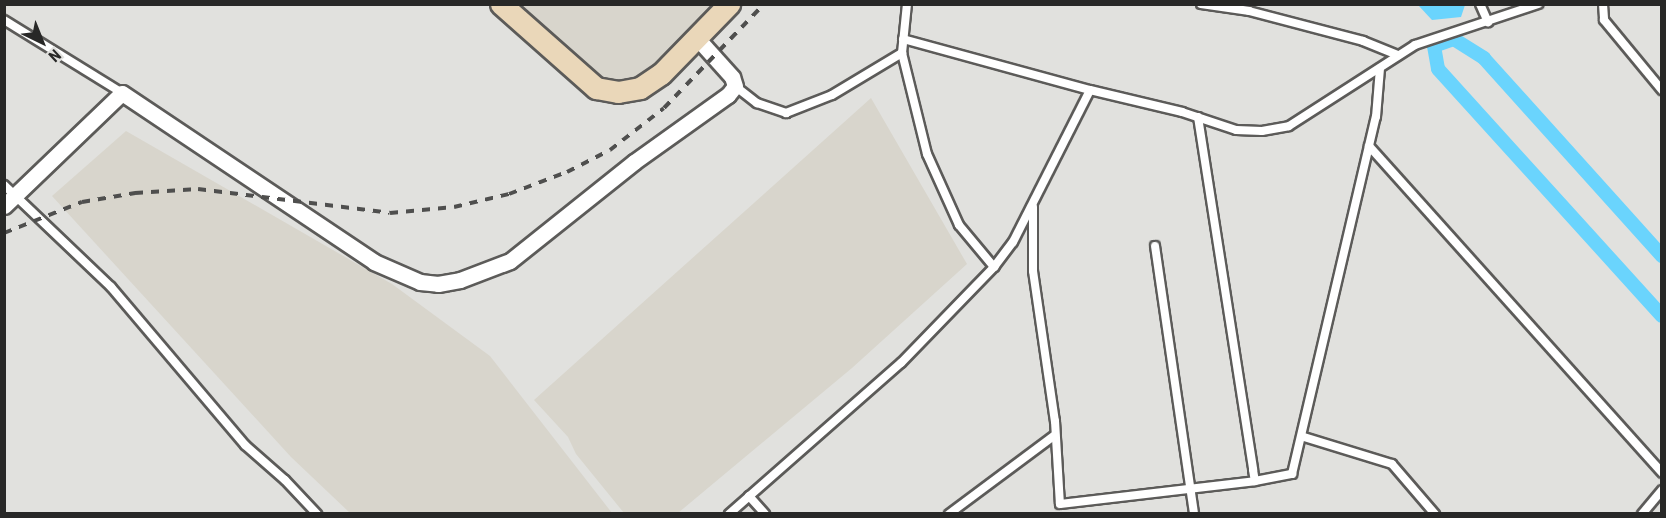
<!DOCTYPE html>
<html>
<head>
<meta charset="utf-8">
<style>
  body { margin:0 }
  #map { position:relative; width:1666px; height:518px; overflow:hidden; background:#e1e1de; font-family:"Roboto Condensed",sans-serif }
  div>[style] { position:absolute }
  [style*='--x'] { left:calc(var(--x)*1px); top:calc(var(--y)*1px); width:calc(var(--w)*1px); rotate:calc(var(--a)*1deg) }
  .built>* { inset:0; background:#d8d5cc }
  .water>* { inset:0; background:#6ad4fd }
  .canal>* { height:14px; margin:-7px; padding:0 7px; transform-origin:7px; border-radius:7px; background:#6ad4fd }
  .roads { filter:drop-shadow(2px 0 #5c5b59) drop-shadow(-2px 0 #5c5b59) drop-shadow(0 2px #5c5b59) drop-shadow(0 -2px #5c5b59) }
  .lane>* { height:8px; margin:-4px; padding:0 4px; transform-origin:4px; border-radius:4px; background:#fff }
  .street>* { height:15px; margin:-7.5px; padding:0 7.5px; transform-origin:7.5px; border-radius:7.5px; background:#fff }
  .secondary>* { height:21px; margin:-10.5px; padding:0 10.5px; transform-origin:10.5px; border-radius:10.5px; background:#ead7b9 }
  .rail>* { height:4px; margin-top:-2px; transform-origin:0; background:repeating-linear-gradient(90deg,#4f4f4e 0 8px,transparent 0 16px) }
  span { translate:-50% -50%; white-space:nowrap; text-align:center; line-height:1.15; -webkit-text-stroke:6px #e1e1de; paint-order:stroke }
  .frame { position:absolute; inset:0; border:6px solid #282827; pointer-events:none }
  .north { position:absolute; left:12px; top:12px; width:60px; height:60px; -webkit-text-stroke:4px #e1e1de; paint-order:stroke; rotate:137deg; font-size:16px; font-weight:700; line-height:24px; text-align:center; color:#282827 }
  .north::after { content:''; display:block; margin:auto; width:21px; height:27px; background:#282827; clip-path:polygon(50% 0,100% 100%,50% 72%,0 100%) }
</style>
</head>
<body>
<div id="map">
  <div class="built">
    <i style="clip-path:polygon(501px 5px,729px 5px,697px 38px,618px 92px)"></i>
    <i style="clip-path:polygon(871px 98px,967px 264px,852px 368px,678px 513px,624px 513px,576px 454px,568px 437px,534px 400px)"></i>
    <i style="clip-path:polygon(126px 131px,392px 284px,490px 356px,612px 513px,350px 513px,291px 457px,52px 196px)"></i>
  </div>
  <div class="water">
    <i style="clip-path:polygon(1418px 5px,1465px 5px,1461px 17px,1432px 20px)"></i>
  </div>
  <div class="canal">
    <i style="--x:1662;--y:256;--w:266;--a:-132"></i>
    <i style="--x:1484;--y:58;--w:36;--a:-148"></i>
    <i style="--x:1454;--y:39;--w:21;--a:161"></i>
    <i style="--x:1434;--y:46;--w:23;--a:80"></i>
    <i style="--x:1438;--y:69;--w:333;--a:47.8"></i>
  </div>
  <div class="roads">
    <div class="lane">
      <i style="--x:1201;--y:4;--w:49;--a:8.3"></i>
      <i style="--x:1249;--y:11;--w:118;--a:14.7"></i>
      <i style="--x:1363;--y:41;--w:38;--a:22"></i>
      <i style="--x:1480;--y:4;--w:20;--a:66"></i>
      <i style="--x:1603;--y:4;--w:16;--a:86"></i>
      <i style="--x:1604;--y:20;--w:91;--a:50.4"></i>
      <i style="--x:4;--y:20;--w:139;--a:31.7"></i>
      <i style="--x:903;--y:39;--w:194;--a:15.3"></i>
      <i style="--x:902;--y:53;--w:104;--a:76.1"></i>
      <i style="--x:927;--y:154;--w:78;--a:65.7"></i>
      <i style="--x:959;--y:225;--w:55;--a:50.2"></i>
      <i style="--x:735;--y:86;--w:28;--a:38"></i>
      <i style="--x:757;--y:103;--w:31;--a:19"></i>
      <i style="--x:786;--y:113;--w:49;--a:-21.4"></i>
      <i style="--x:832;--y:95;--w:82;--a:-31"></i>
      <i style="--x:902;--y:53;--w:49;--a:-84.2"></i>
      <i style="--x:1198;--y:117;--w:357;--a:81.1"></i>
      <i style="--x:1253;--y:470;--w:11;--a:80"></i>
      <i style="--x:1255;--y:481;--w:38;--a:-11"></i>
      <i style="--x:1292;--y:474;--w:367;--a:-76.8"></i>
      <i style="--x:1376;--y:117;--w:49;--a:-85.3"></i>
      <i style="--x:1369;--y:146;--w:439;--a:48.1"></i>
      <i style="--x:4;--y:185;--w:148;--a:43.6"></i>
      <i style="--x:111;--y:287;--w:207;--a:49.7"></i>
      <i style="--x:245;--y:445;--w:53;--a:41.2"></i>
      <i style="--x:285;--y:480;--w:47;--a:46.7"></i>
      <i style="--x:1033;--y:207;--w:64;--a:90"></i>
      <i style="--x:1033;--y:271;--w:152;--a:81.7"></i>
      <i style="--x:1055;--y:421;--w:83;--a:86.6"></i>
      <i style="--x:1060;--y:504;--w:196;--a:-6.7"></i>
      <i style="--x:1155;--y:246;--w:271;--a:81.7"></i>
      <i style="--x:1304;--y:437;--w:92;--a:17.1"></i>
      <i style="--x:1392;--y:464;--w:66;--a:49.3"></i>
      <i style="--x:749;--y:496;--w:24;--a:48"></i>
      <i style="--x:729;--y:514;--w:229;--a:-41.3"></i>
      <i style="--x:901;--y:363;--w:134;--a:-45.9"></i>
      <i style="--x:994;--y:267;--w:31;--a:-53"></i>
      <i style="--x:1013;--y:242;--w:170;--a:-63.1"></i>
      <i style="--x:1090;--y:90;--w:95;--a:13.4"></i>
      <i style="--x:1182;--y:112;--w:57;--a:18.4"></i>
      <i style="--x:1236;--y:130;--w:26;--a:2"></i>
      <i style="--x:1262;--y:131;--w:27;--a:-10"></i>
      <i style="--x:1289;--y:126;--w:150;--a:-32.7"></i>
      <i style="--x:1415;--y:45;--w:130;--a:-18.4"></i>
      <i style="--x:949;--y:514;--w:132;--a:-36.7"></i>
      <i style="--x:1642;--y:514;--w:31;--a:-50"></i>
    </div>
    <div class="street">
      <i style="--x:4;--y:206;--w:163;--a:-43.8"></i>
      <i style="--x:122;--y:93;--w:303;--a:33.8"></i>
      <i style="--x:374;--y:262;--w:50;--a:23.5"></i>
      <i style="--x:420;--y:282;--w:18;--a:6"></i>
      <i style="--x:438;--y:284;--w:22;--a:-10"></i>
      <i style="--x:460;--y:280;--w:53;--a:-20.8"></i>
      <i style="--x:510;--y:261;--w:159;--a:-38.6"></i>
      <i style="--x:634;--y:162;--w:115;--a:-35.5"></i>
      <i style="--x:728;--y:95;--w:11;--a:-52"></i>
      <i style="--x:735;--y:86;--w:9;--a:-108"></i>
      <i style="--x:732;--y:77;--w:52;--a:-131.9"></i>
    </div>
    <div class="secondary">
      <i style="--x:501;--y:4;--w:127;--a:41.5"></i>
      <i style="--x:596;--y:88;--w:22;--a:10"></i>
      <i style="--x:618;--y:92;--w:22;--a:-10"></i>
      <i style="--x:640;--y:88;--w:25;--a:-34"></i>
      <i style="--x:661;--y:74;--w:98;--a:-45.8"></i>
    </div>
  </div>
  <div class="rail">
    <i style="--x:4;--y:233;--w:84;--a:-21.7"></i>
    <i style="--x:82;--y:202;--w:54;--a:-9.6"></i>
    <i style="--x:135;--y:193;--w:63;--a:-3.6"></i>
    <i style="--x:198;--y:189;--w:193;--a:7.1"></i>
    <i style="--x:390;--y:213;--w:64;--a:-5.4"></i>
    <i style="--x:454;--y:207;--w:57;--a:-13.3"></i>
    <i style="--x:509;--y:194;--w:62;--a:-20.8"></i>
    <i style="--x:567;--y:172;--w:48;--a:-27.1"></i>
    <i style="--x:610;--y:150;--w:68;--a:-37.9"></i>
    <i style="--x:664;--y:108;--w:144;--a:-46.1"></i>
  </div>
  <div class="frame"></div>
  <div class="north">N</div>
</div>
</body>
</html>
